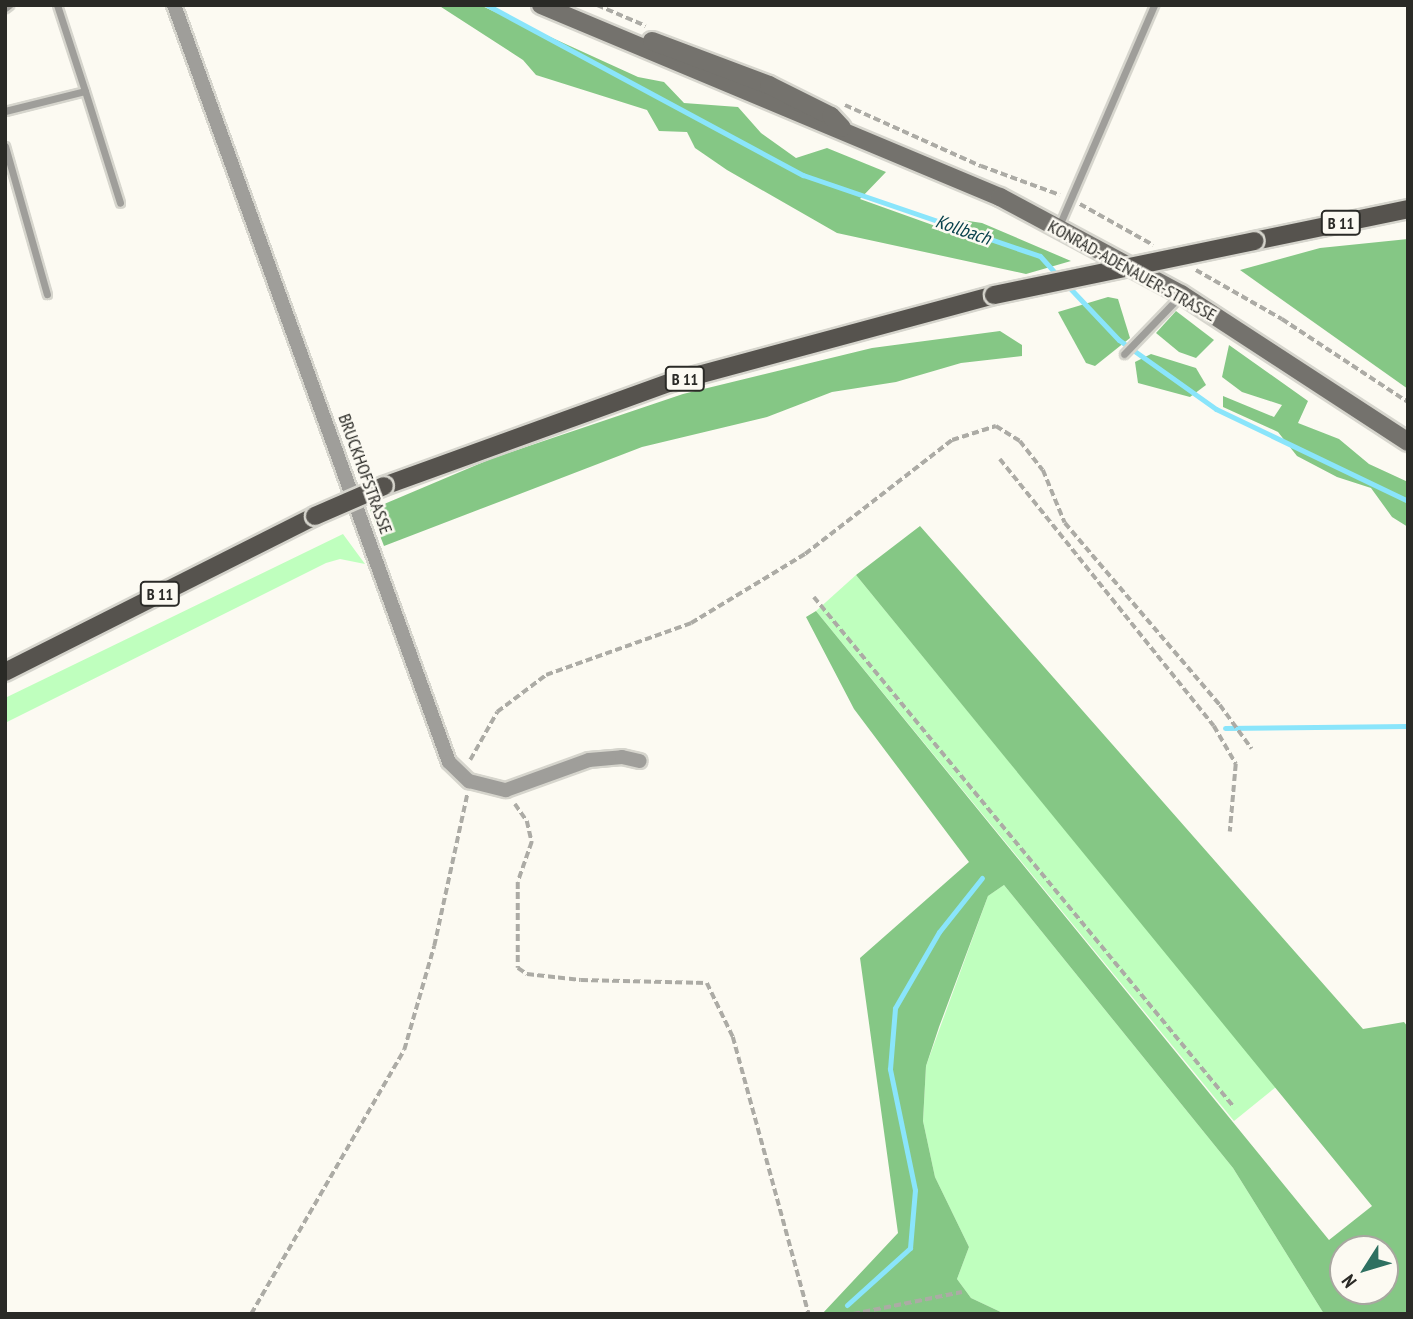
<!DOCTYPE html>
<html>
<head>
<meta charset="utf-8">
<style>
  body { margin:0 }
  #map { position:relative; width:1413px; height:1319px; overflow:hidden; background:#fcfaf2; font-family:"PT Sans Narrow",sans-serif }
  div>[style] { position:absolute }
  [style*='--x'] { left:calc(var(--x)*1px); top:calc(var(--y)*1px); width:calc(var(--w)*1px); rotate:calc(var(--a)*1deg) }
  .green>* { inset:0; background:#bfffbe }
  .forest>* { inset:0; background:#85c785 }
  .stream>* { height:5px; margin:-2.5px; padding:0 2.5px; transform-origin:2.5px; border-radius:2.5px; background:#8ae5fb }
  .path>* { height:3.5px; margin-top:-1.75px; transform-origin:0; background:repeating-linear-gradient(90deg,#acaba5 0 7px,transparent 0 10.5px) }
  .roads { filter:drop-shadow(2px 0 #d6d5cd) drop-shadow(-2px 0 #d6d5cd) drop-shadow(0 2px #d6d5cd) drop-shadow(0 -2px #d6d5cd) }
  .lane>* { height:7px; margin:-3.5px; padding:0 3.5px; transform-origin:3.5px; border-radius:3.5px; background:#9f9e9a }
  .street>* { height:14px; margin:-7px; padding:0 7px; transform-origin:7px; border-radius:7px; background:#9f9e9a }
  .secondary>* { height:18px; margin:-9px; padding:0 9px; transform-origin:9px; border-radius:9px; background:#74726d }
  .primary>* { height:18px; margin:-9px; padding:0 9px; transform-origin:9px; border-radius:9px; background:#56534e }
  .bridges { filter:drop-shadow(2px 0 #d6d5cd) drop-shadow(-2px 0 #d6d5cd) drop-shadow(0 2px #d6d5cd) drop-shadow(0 -2px #d6d5cd) }
  .primary-bridge>* { height:18px; margin:-9px; padding:0 9px; transform-origin:9px; border-radius:9px; background:#56534e }
  span { translate:-50% -50%; white-space:nowrap; text-align:center; line-height:1.15; -webkit-text-stroke:5px #fcfaf2; paint-order:stroke }
  .shield-label span { padding:2px 5px; background:#fcfaf2; border:2px solid; border-radius:5px; -webkit-text-stroke-width:0 }
  .shield-label { font-size:16px; color:#2a2a26; font-weight:700 }
  .street-label { font-size:18px; color:#2a2a26 }
  .water-label { font-size:19px; color:#07414c; font-style:italic }
  .frame { position:absolute; inset:0; border:7px solid #2a2a26; pointer-events:none }
  .north { position:absolute; left:1329px; top:1235px; width:70px; height:70px; box-sizing:border-box; background:#fcfaf2; border:2px solid #a8a7a0; border-radius:50%; rotate:233deg; font-size:19px; font-weight:700; line-height:28px; text-align:center; color:#2a2a26 }
  .north::after { content:''; display:block; margin:auto; width:24px; height:32px; background:#2e7061; clip-path:polygon(50% 0,100% 100%,50% 72%,0 100%) }
</style>
</head>
<body>
<div id="map">
  <div class="green">
    <i style="clip-path:polygon(343px 534px,365px 564px,340px 559px,326px 563px,5px 723px,5px 698px)"></i>
    <i style="clip-path:polygon(856px 575px,1276px 1087px,1234px 1121px,816px 611px)"></i>
    <i style="clip-path:polygon(1004px 885px,1233px 1168px,1324px 1314px,1005px 1314px,971px 1298px,957px 1279px,969px 1247px,935px 1177px,923px 1121px,926px 1066px,988px 896px)"></i>
  </div>
  <div class="forest">
    <i style="clip-path:polygon(438px 5px,480px 5px,638px 77px,664px 82px,684px 103px,738px 107px,761px 133px,796px 158px,827px 148px,886px 172px,860px 199px,941px 228px,962px 220px,982px 223px,1071px 261px,1026px 274px,837px 233px,727px 170px,695px 148px,687px 132px,659px 131px,647px 110px,536px 75px,523px 60px)"></i>
    <i style="clip-path:polygon(1408px 239px,1408px 389px,1240px 270px,1320px 248px)"></i>
    <i style="clip-path:polygon(1108px 297px,1118px 299px,1130px 338px,1095px 366px,1086px 363px,1058px 312px)"></i>
    <i style="clip-path:polygon(1176px 311px,1214px 340px,1196px 358px,1179px 352px,1156px 333px)"></i>
    <i style="clip-path:polygon(1000px 331px,1022px 345px,1022px 356px,961px 363px,896px 382px,832px 392px,767px 417px,642px 447px,384px 546px,370px 510px,493px 458px,683px 394px,872px 348px)"></i>
    <i style="clip-path:polygon(1229px 345px,1308px 401px,1298px 423px,1339px 439px,1369px 464px,1408px 482px,1408px 527px,1392px 517px,1371px 488px,1337px 477px,1297px 456px,1278px 432px,1223px 407px,1223px 396px,1274px 417px,1282px 405px,1242px 392px,1222px 377px)"></i>
    <i style="clip-path:polygon(1151px 354px,1196px 368px,1206px 385px,1190px 397px,1138px 383px,1135px 362px)"></i>
    <i style="clip-path:polygon(evenodd,920px 526px,1363px 1029px,1404px 1022px,1408px 1027px,1408px 1314px,1324px 1314px,1233px 1168px,1004px 885px,988px 896px,939px 1027px,926px 1066px,923px 1121px,935px 1177px,969px 1247px,957px 1279px,971px 1298px,1005px 1314px,822px 1314px,898px 1233px,860px 958px,969px 862px,854px 709px,806px 617px,816px 611px,1329px 1240px,1372px 1206px,856px 575px,920px 526px,1343px 1249px,1385px 1249px,1385px 1291px,1343px 1291px,1343px 1249px)"></i>
  </div>
  <div class="stream">
    <i style="--x:487;--y:5;--w:359;--a:28.3"></i>
    <i style="--x:803;--y:175;--w:250;--a:18.9"></i>
    <i style="--x:1040;--y:256;--w:28;--a:48"></i>
    <i style="--x:1066;--y:284;--w:77;--a:46.6"></i>
    <i style="--x:1119;--y:340;--w:119;--a:35.4"></i>
    <i style="--x:1216;--y:409;--w:213;--a:25.6"></i>
    <i style="--x:1225;--y:728;--w:183;--a:-0.6"></i>
    <i style="--x:847;--y:1305;--w:85;--a:-42.1"></i>
    <i style="--x:910;--y:1248;--w:58;--a:-85.1"></i>
    <i style="--x:915;--y:1190;--w:124;--a:-101.7"></i>
    <i style="--x:890;--y:1069;--w:61;--a:-85.3"></i>
    <i style="--x:895;--y:1008;--w:88;--a:-59.9"></i>
    <i style="--x:939;--y:932;--w:69;--a:-51.5"></i>
  </div>
  <div class="path">
    <i style="--x:597;--y:5;--w:53;--a:23.2"></i>
    <i style="--x:845;--y:105;--w:149;--a:24.2"></i>
    <i style="--x:981;--y:166;--w:84;--a:20.2"></i>
    <i style="--x:1080;--y:204;--w:84;--a:29.3"></i>
    <i style="--x:1196;--y:270;--w:99;--a:29.7"></i>
    <i style="--x:1282;--y:319;--w:151;--a:33.4"></i>
    <i style="--x:1000;--y:459;--w:342;--a:51.3"></i>
    <i style="--x:1214;--y:726;--w:44;--a:59.9"></i>
    <i style="--x:1236;--y:764;--w:68;--a:95"></i>
    <i style="--x:814;--y:597;--w:661;--a:50.53"></i>
    <i style="--x:470;--y:760;--w:55;--a:-60.6"></i>
    <i style="--x:497;--y:712;--w:61;--a:-37.1"></i>
    <i style="--x:546;--y:675;--w:154;--a:-19.7"></i>
    <i style="--x:691;--y:623;--w:133;--a:-31.2"></i>
    <i style="--x:805;--y:554;--w:186;--a:-37.8"></i>
    <i style="--x:952;--y:440;--w:46;--a:-17.7"></i>
    <i style="--x:996;--y:426;--w:28;--a:32"></i>
    <i style="--x:1020;--y:441;--w:37;--a:52"></i>
    <i style="--x:1043;--y:470;--w:57;--a:67.5"></i>
    <i style="--x:1065;--y:523;--w:239;--a:49.6"></i>
    <i style="--x:1220;--y:705;--w:54;--a:54"></i>
    <i style="--x:515;--y:804;--w:21;--a:55"></i>
    <i style="--x:527;--y:821;--w:22;--a:77"></i>
    <i style="--x:532;--y:842;--w:42;--a:109.3"></i>
    <i style="--x:518;--y:882;--w:86;--a:90"></i>
    <i style="--x:518;--y:968;--w:11;--a:34"></i>
    <i style="--x:527;--y:974;--w:54;--a:6.3"></i>
    <i style="--x:581;--y:980;--w:126;--a:1.4"></i>
    <i style="--x:707;--y:983;--w:60;--a:64.3"></i>
    <i style="--x:733;--y:1037;--w:287;--a:74.7"></i>
    <i style="--x:251;--y:1314;--w:305;--a:-59.9"></i>
    <i style="--x:404;--y:1050;--w:108;--a:-73.9"></i>
    <i style="--x:434;--y:946;--w:155;--a:-77.7"></i>
    <i style="--x:853;--y:1314;--w:111;--a:-11.4"></i>
  </div>
  <div class="roads">
    <div class="lane">
      <i style="--x:5;--y:8;--w:5;--a:-37"></i>
      <i style="--x:85;--y:91;--w:117;--a:72.6"></i>
      <i style="--x:5;--y:111;--w:82;--a:-14"></i>
      <i style="--x:85;--y:91;--w:90;--a:-108"></i>
      <i style="--x:5;--y:146;--w:154;--a:74.2"></i>
      <i style="--x:1059;--y:226;--w:241;--a:-66.7"></i>
      <i style="--x:1124;--y:354;--w:82;--a:-46"></i>
    </div>
    <div class="street">
      <i style="--x:174;--y:5;--w:805;--a:70.04"></i>
      <i style="--x:449;--y:762;--w:28;--a:44"></i>
      <i style="--x:469;--y:781;--w:38;--a:14"></i>
      <i style="--x:506;--y:790;--w:88;--a:-19.9"></i>
      <i style="--x:589;--y:760;--w:33;--a:-5"></i>
      <i style="--x:622;--y:757;--w:18;--a:13"></i>
    </div>
    <div class="secondary">
      <i style="--x:541;--y:5;--w:498;--a:22.7"></i>
      <i style="--x:1000;--y:197;--w:205;--a:28.2"></i>
      <i style="--x:1181;--y:294;--w:271;--a:33.1"></i>
      <i style="--x:652;--y:41;--w:125;--a:20.6"></i>
      <i style="--x:769;--y:85;--w:69;--a:26.6"></i>
      <i style="--x:831;--y:116;--w:16;--a:47"></i>
    </div>
    <div class="primary">
      <i style="--x:1254;--y:241;--w:157;--a:-11.7"></i>
      <i style="--x:384;--y:486;--w:306;--a:-19.9"></i>
      <i style="--x:672;--y:382;--w:334;--a:-15.1"></i>
      <i style="--x:5;--y:672;--w:347;--a:-26.7"></i>
    </div>
  </div>
  <div class="bridges">
    <div class="primary-bridge">
      <i style="--x:994;--y:295;--w:266;--a:-11.7"></i>
      <i style="--x:315;--y:516;--w:75;--a:-23.5"></i>
    </div>
  </div>
  <div class="shield-label">
    <span style="left:1341px;top:223px">B 11</span>
    <span style="left:685px;top:379px">B 11</span>
    <span style="left:160px;top:594px">B 11</span>
  </div>
  <div class="street-label">
    <span style="left:1132px;top:271px;rotate:29deg">KONRAD-ADENAUER-STRASSE</span>
    <span style="left:365px;top:474px;rotate:70deg">BRUCKHOFSTRASSE</span>
  </div>
  <div class="water-label">
    <span style="left:963px;top:230px;rotate:19deg">Kollbach</span>
  </div>
  <div class="frame"></div>
  <div class="north">N</div>
</div>
</body>
</html>
